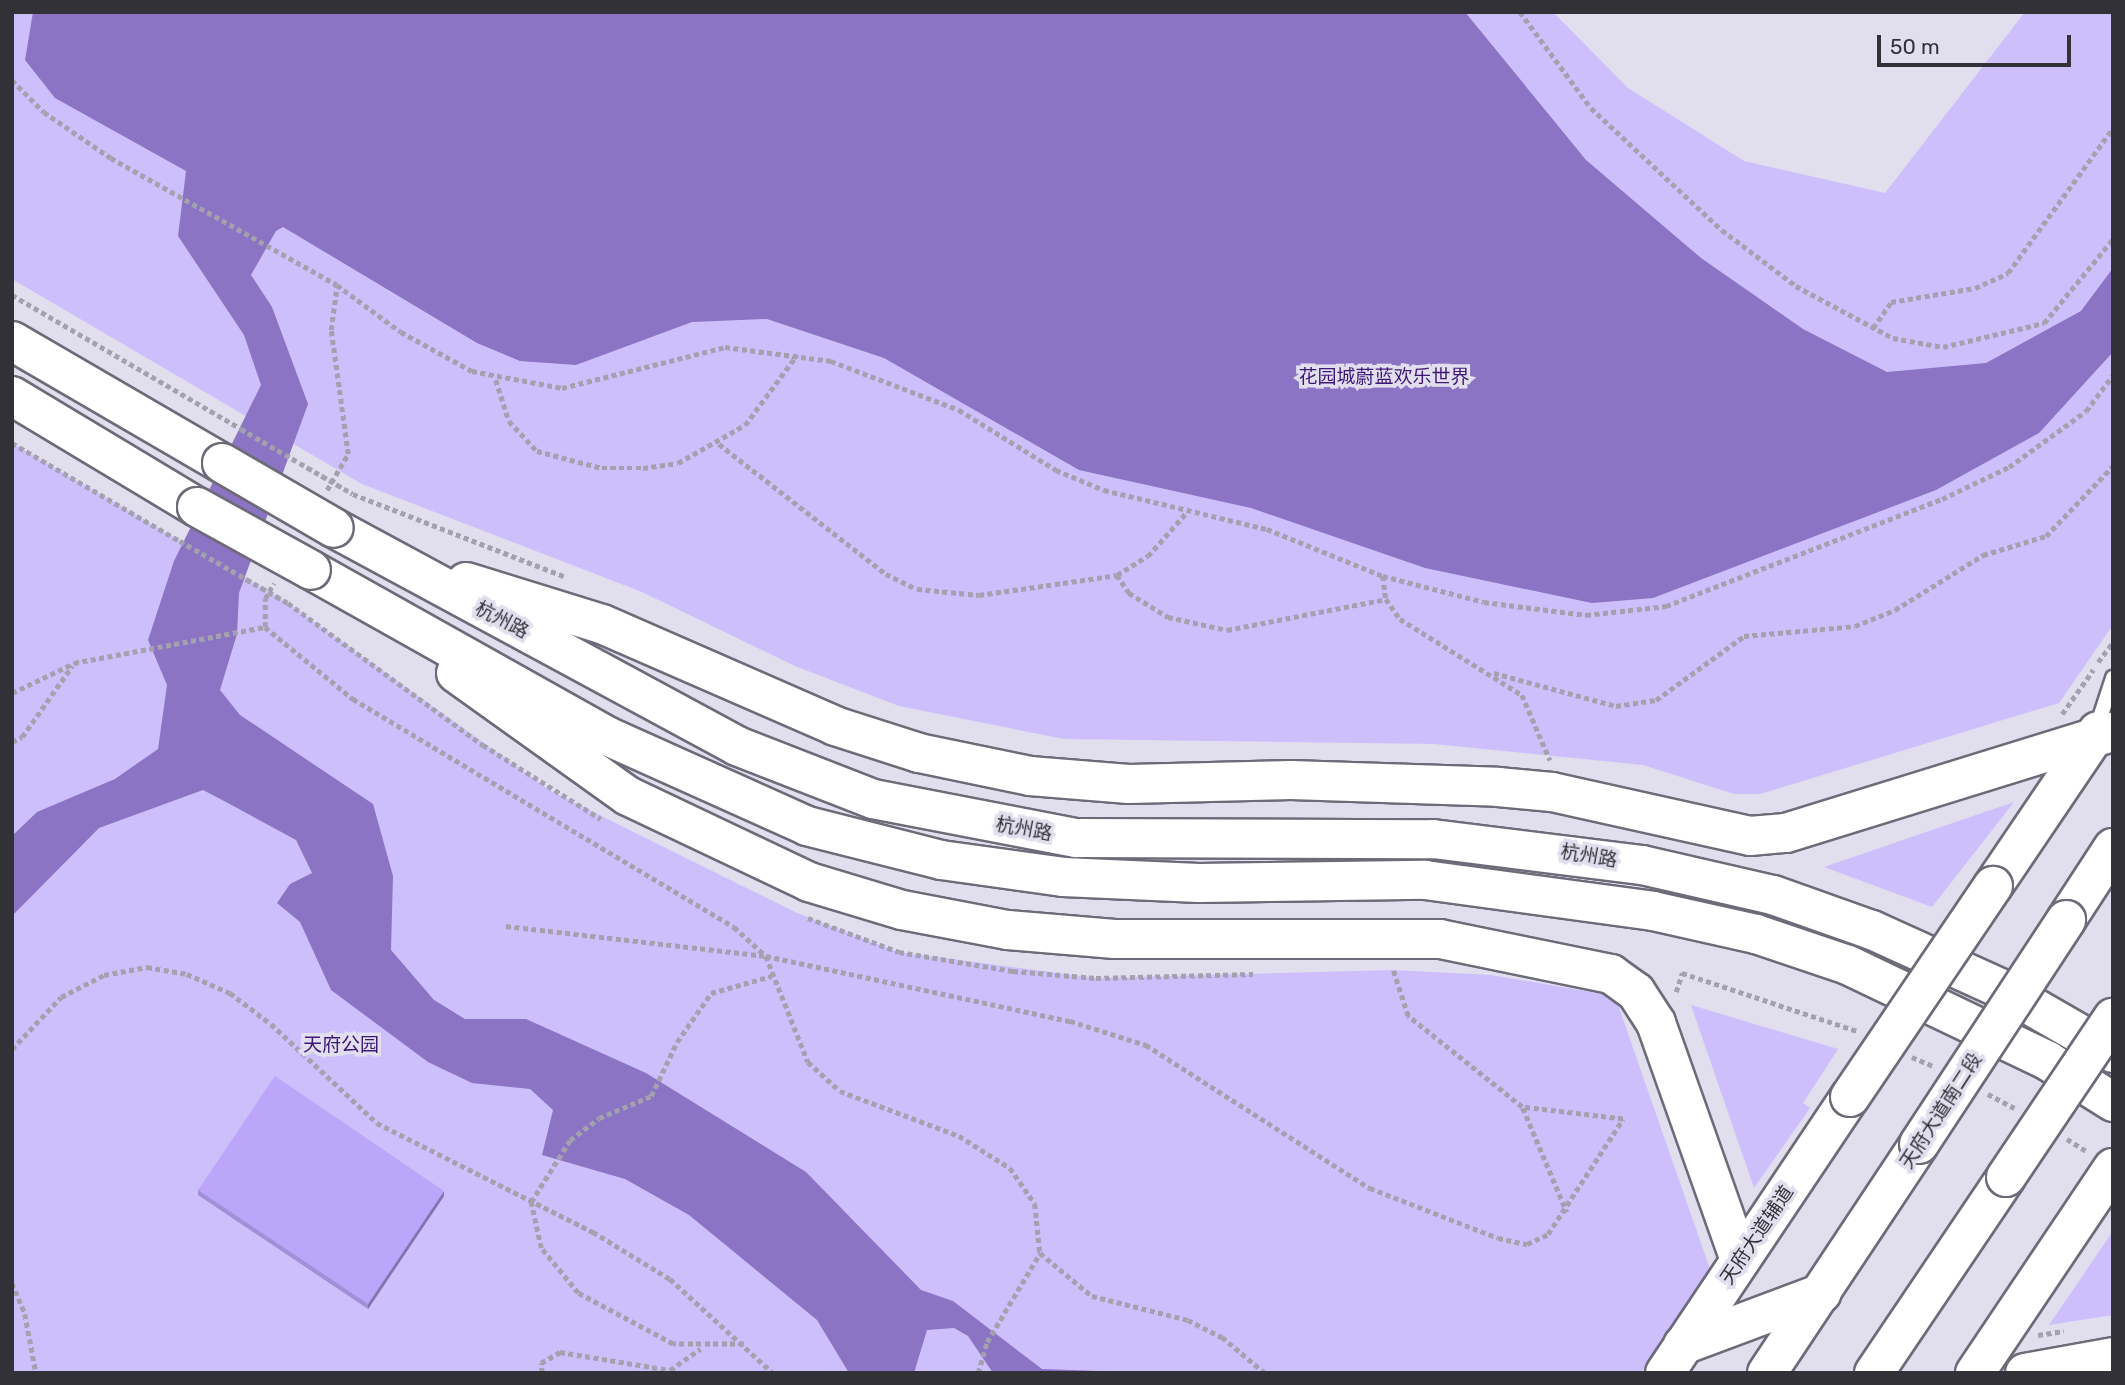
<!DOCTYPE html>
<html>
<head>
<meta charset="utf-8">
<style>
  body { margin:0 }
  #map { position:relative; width:2125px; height:1385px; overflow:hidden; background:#e1deee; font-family:Rubik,"Noto Sans SC",sans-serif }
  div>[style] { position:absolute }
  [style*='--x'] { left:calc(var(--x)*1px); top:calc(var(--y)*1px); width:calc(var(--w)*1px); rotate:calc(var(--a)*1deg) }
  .green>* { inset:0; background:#cdbffb }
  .water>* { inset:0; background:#8a74c3 }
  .path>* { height:4.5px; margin-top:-2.25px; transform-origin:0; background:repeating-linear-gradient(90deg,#a3a1ad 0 5px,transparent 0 8.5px) }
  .roads { filter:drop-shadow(2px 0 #6e6b79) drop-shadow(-2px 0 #6e6b79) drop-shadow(0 2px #6e6b79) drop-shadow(0 -2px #6e6b79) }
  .lane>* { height:14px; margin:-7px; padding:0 7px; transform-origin:7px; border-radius:7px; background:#fff }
  .secondary>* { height:38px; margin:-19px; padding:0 19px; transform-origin:19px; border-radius:19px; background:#fff }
  .highway>* { height:38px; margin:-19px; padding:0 19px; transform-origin:19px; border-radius:19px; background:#fff }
  .path-bridge>* { height:4.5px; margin-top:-2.25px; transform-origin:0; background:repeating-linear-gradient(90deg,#a3a1ad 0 5px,transparent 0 8.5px) }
  .bridges { filter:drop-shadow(2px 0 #6e6b79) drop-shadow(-2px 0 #6e6b79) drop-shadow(0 2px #6e6b79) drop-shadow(0 -2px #6e6b79) }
  .secondary-bridge>* { height:38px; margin:-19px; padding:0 19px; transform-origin:19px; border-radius:19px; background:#fff }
  .highway-bridge>* { height:38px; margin:-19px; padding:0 19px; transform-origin:19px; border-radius:19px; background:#fff }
  .wall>* { inset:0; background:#a18fd7 }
  .shaded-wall>* { inset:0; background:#8374af }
  .building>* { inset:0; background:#bba6fa }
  span { translate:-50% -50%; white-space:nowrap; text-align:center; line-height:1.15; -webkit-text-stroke:7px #e1deee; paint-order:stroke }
  .park-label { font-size:19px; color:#3d1776 }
  .street-label { font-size:19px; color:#323137 }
  .frame { position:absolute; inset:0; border:14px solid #323137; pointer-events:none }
  .scale { position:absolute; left:1877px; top:35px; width:194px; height:32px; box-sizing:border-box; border:4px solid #323137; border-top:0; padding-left:9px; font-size:21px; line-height:24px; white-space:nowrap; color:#323137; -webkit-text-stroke:5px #e1deee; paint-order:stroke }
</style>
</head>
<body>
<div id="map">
  <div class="green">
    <i style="clip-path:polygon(12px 12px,1553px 12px,1628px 88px,1744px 161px,1885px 193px,2025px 12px,2113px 12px,2113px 625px,2059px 703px,1760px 794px,1734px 794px,1643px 765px,1434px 744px,1064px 739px,899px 706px,795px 666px,642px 592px,362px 484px,12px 279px)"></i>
    <i style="clip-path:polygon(12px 443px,288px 603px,551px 791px,797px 913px,899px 952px,1096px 978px,1393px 970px,1491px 975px,1615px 996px,1710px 1269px,1641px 1373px,12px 1373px)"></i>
    <i style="clip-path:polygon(2014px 802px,1932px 907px,1824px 867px)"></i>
    <i style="clip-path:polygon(1691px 1005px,1838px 1049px,1803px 1103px,1810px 1108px,1754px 1188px)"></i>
    <i style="clip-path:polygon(2113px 1231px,2113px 1315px,2049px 1325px)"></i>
  </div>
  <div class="water">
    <i style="clip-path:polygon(33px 12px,1465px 12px,1586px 160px,1701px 258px,1803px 329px,1887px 372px,1986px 363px,2081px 311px,2113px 268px,2113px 352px,2039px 433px,1936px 490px,1653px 598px,1592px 603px,1425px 568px,1251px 508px,1079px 470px,884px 358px,767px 319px,692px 322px,576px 365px,520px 361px,477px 343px,283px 227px,276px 231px,251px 275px,272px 307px,308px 404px,239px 593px,237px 634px,220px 690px,240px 715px,373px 804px,393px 876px,391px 950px,434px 1000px,465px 1019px,526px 1019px,646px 1073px,806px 1172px,921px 1290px,953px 1301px,1042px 1369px,1155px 1373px,993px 1373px,968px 1336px,954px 1328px,927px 1330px,914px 1373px,849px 1373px,817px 1320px,689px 1215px,625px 1179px,542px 1155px,553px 1110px,530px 1089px,472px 1083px,428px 1062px,331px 990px,300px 922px,277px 903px,290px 884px,312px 873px,296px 840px,226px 802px,203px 790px,99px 828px,12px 916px,12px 836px,37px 812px,115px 779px,158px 749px,167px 685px,148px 640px,174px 561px,261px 385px,244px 335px,178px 236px,186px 171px,55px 98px,25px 60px)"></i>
  </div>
  <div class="path">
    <i style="--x:1520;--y:12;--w:119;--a:53.5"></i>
    <i style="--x:1591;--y:108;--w:179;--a:43"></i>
    <i style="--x:1722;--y:230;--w:93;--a:37.1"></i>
    <i style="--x:1796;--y:286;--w:110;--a:28.2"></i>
    <i style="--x:1893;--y:338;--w:51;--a:10.2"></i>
    <i style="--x:1943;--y:347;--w:104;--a:-13.4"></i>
    <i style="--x:2044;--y:323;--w:109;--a:-50.6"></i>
    <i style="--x:12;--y:80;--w:45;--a:45"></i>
    <i style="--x:44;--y:112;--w:81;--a:34.5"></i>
    <i style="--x:111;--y:158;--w:259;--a:29.3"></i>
    <i style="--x:337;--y:285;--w:79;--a:36.3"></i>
    <i style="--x:401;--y:332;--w:81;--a:28.8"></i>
    <i style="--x:472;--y:371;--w:92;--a:10.7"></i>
    <i style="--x:562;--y:388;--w:168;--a:-14.1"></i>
    <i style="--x:725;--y:347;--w:107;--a:7.5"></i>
    <i style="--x:831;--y:361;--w:137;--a:20.9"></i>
    <i style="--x:959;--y:410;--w:114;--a:31.7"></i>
    <i style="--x:1056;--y:470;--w:52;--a:22.6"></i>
    <i style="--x:1104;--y:490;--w:168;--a:13.5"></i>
    <i style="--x:1267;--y:529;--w:125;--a:22.1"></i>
    <i style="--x:1383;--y:576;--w:104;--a:14.4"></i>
    <i style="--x:1484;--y:602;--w:103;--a:7.3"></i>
    <i style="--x:1586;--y:615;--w:81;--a:-6.4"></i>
    <i style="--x:1666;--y:606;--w:296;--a:-21.2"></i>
    <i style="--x:1942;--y:499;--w:74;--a:-25.5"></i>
    <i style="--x:2009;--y:467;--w:95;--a:-36"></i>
    <i style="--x:2086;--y:411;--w:45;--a:-53.1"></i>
    <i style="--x:12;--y:295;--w:265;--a:30.3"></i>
    <i style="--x:1873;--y:328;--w:32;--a:-55"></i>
    <i style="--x:1891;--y:302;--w:85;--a:-9.5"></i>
    <i style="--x:1975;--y:288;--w:36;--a:-24"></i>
    <i style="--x:2008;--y:273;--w:179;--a:-54.1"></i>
    <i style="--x:496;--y:380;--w:43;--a:72.4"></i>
    <i style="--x:509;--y:421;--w:41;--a:47"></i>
    <i style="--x:537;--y:451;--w:67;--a:14.7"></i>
    <i style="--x:602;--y:468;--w:41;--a:0"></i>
    <i style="--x:643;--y:468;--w:35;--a:-8"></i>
    <i style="--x:678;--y:463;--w:77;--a:-29.6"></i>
    <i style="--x:745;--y:425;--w:87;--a:-53.4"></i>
    <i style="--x:12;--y:443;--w:194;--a:30.3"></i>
    <i style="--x:719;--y:444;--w:212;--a:37.9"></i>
    <i style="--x:886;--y:574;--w:34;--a:26"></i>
    <i style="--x:917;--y:589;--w:62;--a:5.5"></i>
    <i style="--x:979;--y:595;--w:139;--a:-8.2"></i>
    <i style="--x:1117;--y:575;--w:36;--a:-32"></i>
    <i style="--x:1148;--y:556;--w:57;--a:-48.5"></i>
    <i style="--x:327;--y:490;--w:42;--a:-59.7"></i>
    <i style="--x:348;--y:454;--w:125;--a:-97.8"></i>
    <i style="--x:331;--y:330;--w:45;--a:-82.4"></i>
    <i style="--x:353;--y:494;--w:229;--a:21.3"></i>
    <i style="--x:1117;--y:575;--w:22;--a:56"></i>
    <i style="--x:1129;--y:593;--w:46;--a:31.6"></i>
    <i style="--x:1168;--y:617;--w:60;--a:12.4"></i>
    <i style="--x:1227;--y:630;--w:162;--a:-11"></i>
    <i style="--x:1383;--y:576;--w:23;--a:83"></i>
    <i style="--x:1386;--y:599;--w:24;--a:55"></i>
    <i style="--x:1400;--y:619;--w:144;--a:31.9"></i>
    <i style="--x:1522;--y:695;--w:71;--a:66.7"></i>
    <i style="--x:288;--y:603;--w:241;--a:36.1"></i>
    <i style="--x:483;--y:745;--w:139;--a:32.1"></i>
    <i style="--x:265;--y:627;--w:114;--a:39.3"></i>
    <i style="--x:353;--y:699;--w:444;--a:30.9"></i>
    <i style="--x:734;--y:927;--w:43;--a:42.2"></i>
    <i style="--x:766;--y:956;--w:311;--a:12.1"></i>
    <i style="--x:1070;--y:1021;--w:80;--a:17.5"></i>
    <i style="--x:1146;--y:1045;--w:266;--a:32.6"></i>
    <i style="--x:1370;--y:1188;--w:137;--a:21.3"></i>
    <i style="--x:1498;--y:1238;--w:30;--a:12"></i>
    <i style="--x:1527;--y:1244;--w:23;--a:-25"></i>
    <i style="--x:1548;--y:1234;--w:137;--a:-56.9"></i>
    <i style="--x:1623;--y:1119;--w:102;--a:-173.2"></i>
    <i style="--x:1522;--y:1107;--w:146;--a:-141.4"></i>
    <i style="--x:1408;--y:1016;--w:48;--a:-108.1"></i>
    <i style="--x:2098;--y:662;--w:25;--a:-53"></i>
    <i style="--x:1494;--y:673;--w:126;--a:15.1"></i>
    <i style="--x:1616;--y:706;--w:40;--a:-8.5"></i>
    <i style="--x:1656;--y:700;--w:109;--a:-36"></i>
    <i style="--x:1744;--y:636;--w:111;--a:-5.1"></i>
    <i style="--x:1855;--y:626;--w:43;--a:-21.8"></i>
    <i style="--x:1895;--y:610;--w:104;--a:-32"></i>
    <i style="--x:1983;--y:555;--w:66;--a:-16.8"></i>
    <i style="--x:2046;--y:536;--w:97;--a:-46.3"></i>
    <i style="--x:12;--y:693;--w:69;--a:-25.8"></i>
    <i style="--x:74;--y:663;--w:194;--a:-10.7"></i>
    <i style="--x:265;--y:627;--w:28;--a:-90"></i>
    <i style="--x:265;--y:599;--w:18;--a:-61"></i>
    <i style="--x:2062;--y:714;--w:54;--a:-54.8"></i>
    <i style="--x:12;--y:742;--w:11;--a:-27"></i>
    <i style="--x:22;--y:737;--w:87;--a:-54.8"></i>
    <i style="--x:808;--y:918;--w:97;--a:20.5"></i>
    <i style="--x:899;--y:952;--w:116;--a:9.5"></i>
    <i style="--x:1013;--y:971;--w:83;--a:4.8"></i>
    <i style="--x:1096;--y:978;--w:157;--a:-1.5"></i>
    <i style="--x:506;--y:926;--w:262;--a:6.6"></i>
    <i style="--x:766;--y:956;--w:114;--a:68.4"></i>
    <i style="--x:808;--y:1062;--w:43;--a:42.2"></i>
    <i style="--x:840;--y:1091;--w:127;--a:20.7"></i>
    <i style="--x:959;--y:1136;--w:60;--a:32.1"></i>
    <i style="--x:1010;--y:1168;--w:44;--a:55.2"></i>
    <i style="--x:1035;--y:1204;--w:49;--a:84.2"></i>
    <i style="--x:1040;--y:1253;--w:67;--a:39.6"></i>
    <i style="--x:1092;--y:1296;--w:99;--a:14"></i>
    <i style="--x:1188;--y:1320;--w:38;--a:27"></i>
    <i style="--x:1222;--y:1337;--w:56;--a:39.9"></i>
    <i style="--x:1676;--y:992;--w:20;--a:-72"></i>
    <i style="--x:1682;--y:973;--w:184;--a:18.3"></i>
    <i style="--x:12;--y:1049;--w:71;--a:-46.7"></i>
    <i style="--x:61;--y:997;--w:48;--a:-27.1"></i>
    <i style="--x:104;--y:975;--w:44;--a:-10.5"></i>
    <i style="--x:147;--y:967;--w:41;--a:9.9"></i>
    <i style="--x:187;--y:974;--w:47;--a:23.8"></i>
    <i style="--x:230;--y:993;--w:51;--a:37.1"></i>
    <i style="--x:271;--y:1024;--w:145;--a:43"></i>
    <i style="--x:377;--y:1123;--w:242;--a:26.8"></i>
    <i style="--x:593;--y:1232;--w:90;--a:31.4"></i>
    <i style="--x:670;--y:1279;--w:139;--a:42.4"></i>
    <i style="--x:1912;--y:1057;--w:23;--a:23"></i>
    <i style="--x:1988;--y:1094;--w:30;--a:28"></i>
    <i style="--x:1523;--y:1108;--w:113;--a:67.1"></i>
    <i style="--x:2067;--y:1139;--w:22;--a:32"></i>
    <i style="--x:12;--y:1283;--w:34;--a:67"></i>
    <i style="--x:25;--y:1314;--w:60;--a:79.4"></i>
    <i style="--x:2038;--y:1335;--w:26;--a:-9"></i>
    <i style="--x:744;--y:1344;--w:71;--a:180"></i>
    <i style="--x:673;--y:1344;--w:108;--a:-151.8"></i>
    <i style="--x:578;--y:1293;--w:58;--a:-129.4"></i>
    <i style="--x:541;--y:1248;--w:47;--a:-102.3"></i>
    <i style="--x:531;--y:1202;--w:73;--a:-57.8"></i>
    <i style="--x:570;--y:1140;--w:36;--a:-37"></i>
    <i style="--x:599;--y:1118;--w:56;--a:-22.9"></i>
    <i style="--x:651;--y:1096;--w:60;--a:-64.3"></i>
    <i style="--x:677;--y:1042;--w:60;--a:-55.2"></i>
    <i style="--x:711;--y:993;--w:63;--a:-15.6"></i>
    <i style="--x:542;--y:1373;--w:10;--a:-96"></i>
    <i style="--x:541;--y:1363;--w:22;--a:-30"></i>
    <i style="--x:560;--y:1352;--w:111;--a:9.3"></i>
    <i style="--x:670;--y:1370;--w:37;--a:-35"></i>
    <i style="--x:978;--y:1373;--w:32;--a:-74"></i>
    <i style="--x:987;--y:1342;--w:104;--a:-59.2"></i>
  </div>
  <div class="roads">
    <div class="lane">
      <i style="--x:2096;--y:730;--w:55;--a:-71.9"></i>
    </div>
    <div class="secondary">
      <i style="--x:12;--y:341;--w:243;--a:30.2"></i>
      <i style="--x:12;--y:396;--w:216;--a:31"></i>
      <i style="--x:334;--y:528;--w:458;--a:28.4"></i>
      <i style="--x:737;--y:746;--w:146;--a:21.3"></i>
      <i style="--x:873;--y:799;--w:207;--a:10.9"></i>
      <i style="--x:1076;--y:838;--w:357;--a:0.2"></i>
      <i style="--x:1433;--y:839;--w:211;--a:7.1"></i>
      <i style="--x:1642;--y:865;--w:134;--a:12.9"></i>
      <i style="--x:1773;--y:895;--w:105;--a:19.5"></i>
      <i style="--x:1872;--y:930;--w:143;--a:24.4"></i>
      <i style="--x:2002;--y:989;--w:128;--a:30"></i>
      <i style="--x:311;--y:570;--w:339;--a:29.3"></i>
      <i style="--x:607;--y:736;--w:219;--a:24.2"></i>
      <i style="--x:807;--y:826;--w:138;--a:14.2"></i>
      <i style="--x:941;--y:860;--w:123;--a:7.9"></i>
      <i style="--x:1063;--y:877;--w:136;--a:2.5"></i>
      <i style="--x:1199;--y:883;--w:226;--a:-0.8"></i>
      <i style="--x:1425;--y:880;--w:230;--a:7.7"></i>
      <i style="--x:1653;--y:911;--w:106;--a:12.6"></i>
      <i style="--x:1756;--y:934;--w:97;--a:18.6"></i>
      <i style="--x:1848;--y:965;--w:222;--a:25.6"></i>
      <i style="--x:2048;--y:1061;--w:77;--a:32.2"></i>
      <i style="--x:466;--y:582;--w:142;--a:17.2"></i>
      <i style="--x:602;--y:624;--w:254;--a:23.6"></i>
      <i style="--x:835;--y:726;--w:88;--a:17.8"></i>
      <i style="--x:919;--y:753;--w:113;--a:11.7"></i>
      <i style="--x:1030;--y:776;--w:99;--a:4.6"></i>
      <i style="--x:1129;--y:784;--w:162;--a:-1.4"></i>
      <i style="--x:1291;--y:780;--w:207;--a:1.9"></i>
      <i style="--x:1498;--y:787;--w:54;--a:5.3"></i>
      <i style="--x:1552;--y:792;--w:203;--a:12.5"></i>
      <i style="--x:1750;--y:836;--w:36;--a:-5"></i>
      <i style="--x:1786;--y:833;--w:342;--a:-17.2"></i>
      <i style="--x:456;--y:673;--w:211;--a:35.6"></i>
      <i style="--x:628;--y:796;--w:200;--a:25.4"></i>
      <i style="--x:809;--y:882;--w:97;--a:16.8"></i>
      <i style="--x:902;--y:910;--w:108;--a:10.7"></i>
      <i style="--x:1008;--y:930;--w:107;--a:4.8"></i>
      <i style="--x:1115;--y:939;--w:325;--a:0"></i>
      <i style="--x:1440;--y:939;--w:175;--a:11.6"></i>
      <i style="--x:1611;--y:974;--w:31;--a:36"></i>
      <i style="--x:1636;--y:992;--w:37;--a:57"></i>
      <i style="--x:1656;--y:1023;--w:251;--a:70.5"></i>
      <i style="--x:1993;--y:886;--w:187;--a:-55.9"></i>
      <i style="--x:1683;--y:1345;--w:148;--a:-20.5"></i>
      <i style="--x:1665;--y:1373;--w:332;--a:-56.2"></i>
      <i style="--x:1975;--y:1373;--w:247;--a:-56.1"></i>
      <i style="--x:2025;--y:1373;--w:89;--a:-10.3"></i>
    </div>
    <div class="highway">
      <i style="--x:2066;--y:920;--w:86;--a:-56.9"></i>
      <i style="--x:1767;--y:1373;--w:275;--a:-56.4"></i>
      <i style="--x:1874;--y:1373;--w:236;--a:-56"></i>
    </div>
  </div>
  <div class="path-bridge">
    <i style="--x:241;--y:429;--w:129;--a:30.1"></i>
    <i style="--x:180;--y:541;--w:125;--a:29.9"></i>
  </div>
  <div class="bridges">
    <div class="secondary-bridge">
      <i style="--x:222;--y:463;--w:129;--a:30.1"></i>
      <i style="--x:197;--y:507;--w:130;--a:28.9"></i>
      <i style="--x:1850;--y:1097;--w:255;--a:-55.9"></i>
    </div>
    <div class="highway-bridge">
      <i style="--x:1919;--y:1144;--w:268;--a:-56.7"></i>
      <i style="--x:2006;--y:1177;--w:192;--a:-56.1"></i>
    </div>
  </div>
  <div class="wall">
    <i style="clip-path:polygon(198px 1190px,444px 1196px,368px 1309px,198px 1195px)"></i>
  </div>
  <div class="shaded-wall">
    <i style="clip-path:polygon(444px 1191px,444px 1196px,368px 1309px,368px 1304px)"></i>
  </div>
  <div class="building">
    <i style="clip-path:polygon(275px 1076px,444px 1191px,368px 1304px,198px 1190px)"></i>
  </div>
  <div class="park-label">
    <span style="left:1384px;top:377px">花园城蔚蓝欢乐世界</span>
    <span style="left:341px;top:1045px">天府公园</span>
  </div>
  <div class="street-label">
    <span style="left:502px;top:620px;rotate:28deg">杭州路</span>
    <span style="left:1024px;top:829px;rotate:11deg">杭州路</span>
    <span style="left:1589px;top:856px;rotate:10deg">杭州路</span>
    <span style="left:1941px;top:1111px;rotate:-57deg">天府大道南二段</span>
    <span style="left:1757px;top:1235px;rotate:-56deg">天府大道辅道</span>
  </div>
  <div class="frame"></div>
  <div class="scale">50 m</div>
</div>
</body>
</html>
